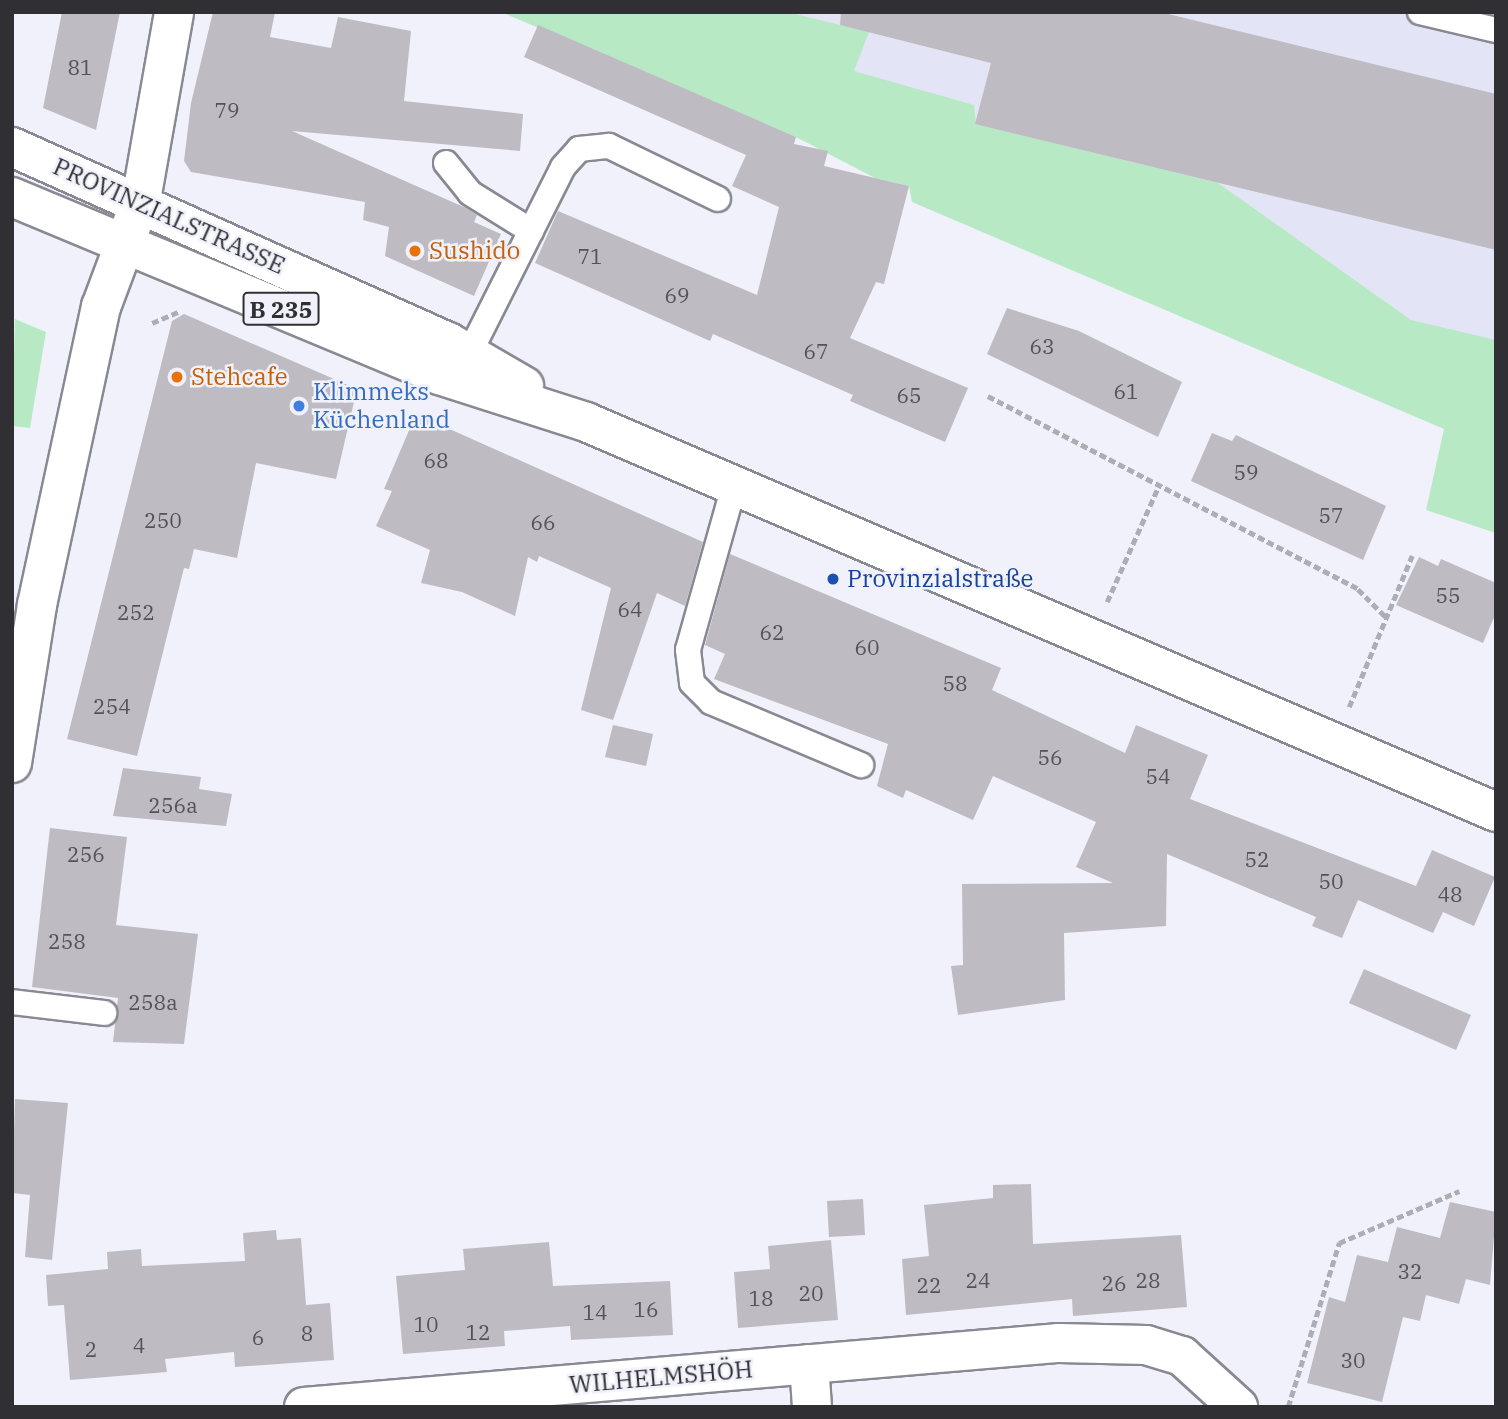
<!DOCTYPE html>
<html>
<head>
<meta charset="utf-8">
<style>
  body { margin:0 }
  #map { position:relative; width:1508px; height:1419px; overflow:hidden; background:#f0f1fa; font-family:"IBM Plex Serif",serif }
  div>[style] { position:absolute }
  [style*='--x'] { left:calc(var(--x)*1px); top:calc(var(--y)*1px); width:calc(var(--w)*1px); rotate:calc(var(--a)*1deg) }
  .built>* { inset:0; background:#e3e5f6 }
  .green>* { inset:0; background:#b8e9c5 }
  .building>* { inset:0; background:#bfbbc3 }
  .path>* { height:4.5px; margin-top:-2.25px; transform-origin:0; background:repeating-linear-gradient(90deg,#adaeb5 0 7px,transparent 0 10.5px) }
  .roads { filter:drop-shadow(2px 0 #888992) drop-shadow(-2px 0 #888992) drop-shadow(0 2px #888992) drop-shadow(0 -2px #888992) }
  .service>* { height:24px; margin:-12px; padding:0 12px; transform-origin:12px; border-radius:12px; background:#fff }
  .minor>* { height:38px; margin:-19px; padding:0 19px; transform-origin:19px; border-radius:19px; background:#fff }
  .secondary>* { height:38px; margin:-19px; padding:0 19px; transform-origin:19px; border-radius:19px; background:#fff }
  .primary>* { height:38px; margin:-19px; padding:0 19px; transform-origin:19px; border-radius:19px; background:#fff }
  .dots>* { width:19px; height:19px; translate:-50% -50%; box-sizing:border-box; border:4px solid #f0f1fa; border-radius:50% }
  span { translate:-50% -50%; white-space:nowrap; text-align:center; line-height:1.15; -webkit-text-stroke:5px #f0f1fa; paint-order:stroke }
  .number-label { font-size:21px; color:#545358 }
  .number-label span { -webkit-text-stroke-width:0 }
  .shield-label span { padding:2px 5px; background:#f0f1fa; border:2px solid; border-radius:5px; -webkit-text-stroke-width:0 }
  .shield-label { font-size:23px; color:#303034; font-weight:700 }
  .street-label { font-size:24px; color:#303034 }
  .food-label { font-size:24px; color:#c56008 }
  .left { translate:0 -50%; text-align:left }
  .shop-label { font-size:24px; color:#366cbe }
  .transit-label { font-size:24px; color:#164399 }
  .frame { position:absolute; inset:0; border:14px solid #303034; pointer-events:none }
</style>
</head>
<body>
<div id="map">
  <div class="built">
    <i style="clip-path:polygon(509px 12px,1496px 12px,1496px 525px,1473px 434px)"></i>
  </div>
  <div class="green">
    <i style="clip-path:polygon(501px 12px,787px 12px,869px 32px,854px 71px,974px 105px,976px 124px,1218px 183px,1411px 320px,1496px 340px,1496px 533px,1426px 510px,1444px 429px,912px 202px,909px 186px,875px 178px,796px 137px)"></i>
    <i style="clip-path:polygon(15px 319px,46px 332px,30px 428px,12px 426px)"></i>
  </div>
  <div class="building">
    <i style="clip-path:polygon(62px 12px,120px 12px,96px 130px,43px 108px)"></i>
    <i style="clip-path:polygon(213px 12px,275px 12px,270px 37px,331px 48px,338px 17px,411px 31px,404px 101px,523px 114px,520px 151px,292px 131px,466px 208px,477px 215px,474px 222px,501px 234px,474px 296px,385px 256px,389px 227px,363px 220px,365px 202px,191px 172px,184px 161px,191px 103px)"></i>
    <i style="clip-path:polygon(841px 12px,1160px 12px,1496px 94px,1496px 250px,975px 124px,991px 63px,840px 25px)"></i>
    <i style="clip-path:polygon(538px 25px,796px 137px,794px 144px,828px 151px,824px 166px,909px 186px,884px 284px,876px 282px,850px 338px,968px 388px,945px 442px,850px 401px,853px 395px,713px 334px,710px 341px,535px 263px,558px 211px,757px 295px,779px 207px,732px 186px,746px 155px,524px 57px)"></i>
    <i style="clip-path:polygon(1007px 308px,1079px 331px,1182px 382px,1158px 437px,987px 354px)"></i>
    <i style="clip-path:polygon(184px 314px,357px 389px,336px 479px,256px 463px,237px 558px,194px 549px,189px 569px,184px 568px,137px 756px,67px 739px,172px 321px)"></i>
    <i style="clip-path:polygon(416px 414px,703px 542px,685px 606px,657px 593px,613px 720px,581px 710px,611px 588px,539px 556px,537px 562px,528px 557px,515px 616px,462px 592px,421px 583px,430px 550px,376px 526px,392px 491px,384px 489px)"></i>
    <i style="clip-path:polygon(1212px 433px,1232px 441px,1236px 435px,1386px 506px,1363px 560px,1191px 481px)"></i>
    <i style="clip-path:polygon(730px 554px,1001px 668px,992px 690px,1125px 753px,1136px 725px,1208px 755px,1190px 799px,1416px 886px,1432px 850px,1495px 877px,1474px 926px,1443px 912px,1433px 933px,1358px 900px,1342px 938px,1312px 926px,1316px 917px,1167px 854px,1166px 926px,1064px 933px,1065px 1000px,958px 1015px,951px 966px,963px 965px,962px 884px,1113px 883px,1076px 867px,1096px 822px,993px 776px,973px 820px,906px 790px,903px 798px,877px 786px,888px 744px,714px 679px,725px 654px,705px 645px)"></i>
    <i style="clip-path:polygon(1419px 557px,1438px 566px,1441px 559px,1496px 583px,1496px 613px,1483px 643px,1396px 605px)"></i>
    <i style="clip-path:polygon(613px 725px,653px 734px,646px 766px,605px 757px)"></i>
    <i style="clip-path:polygon(123px 768px,201px 777px,199px 789px,232px 794px,226px 826px,113px 816px)"></i>
    <i style="clip-path:polygon(50px 828px,127px 837px,116px 925px,198px 934px,184px 1044px,113px 1042px,118px 998px,32px 987px)"></i>
    <i style="clip-path:polygon(1364px 969px,1471px 1015px,1456px 1050px,1349px 1003px)"></i>
    <i style="clip-path:polygon(15px 1099px,68px 1103px,52px 1260px,25px 1257px,30px 1195px,12px 1193px)"></i>
    <i style="clip-path:polygon(1031px 1184px,1033px 1244px,1181px 1235px,1187px 1307px,1073px 1316px,1072px 1299px,906px 1315px,902px 1259px,929px 1256px,924px 1205px,993px 1198px,993px 1185px)"></i>
    <i style="clip-path:polygon(863px 1199px,865px 1235px,829px 1237px,827px 1201px)"></i>
    <i style="clip-path:polygon(1450px 1202px,1496px 1212px,1490px 1285px,1466px 1279px,1459px 1304px,1426px 1295px,1420px 1321px,1403px 1317px,1382px 1402px,1307px 1383px,1329px 1297px,1345px 1302px,1357px 1255px,1388px 1262px,1397px 1227px,1440px 1238px)"></i>
    <i style="clip-path:polygon(276px 1230px,277px 1240px,301px 1238px,306px 1305px,330px 1303px,334px 1360px,235px 1367px,234px 1352px,165px 1359px,167px 1372px,70px 1380px,64px 1305px,48px 1306px,46px 1275px,108px 1269px,107px 1252px,141px 1249px,142px 1266px,245px 1261px,243px 1233px)"></i>
    <i style="clip-path:polygon(831px 1240px,838px 1320px,738px 1328px,734px 1272px,770px 1269px,768px 1246px)"></i>
    <i style="clip-path:polygon(549px 1242px,553px 1286px,670px 1281px,673px 1335px,571px 1340px,570px 1326px,504px 1331px,505px 1346px,403px 1354px,396px 1276px,465px 1270px,463px 1249px)"></i>
  </div>
  <div class="path">
    <i style="--x:152;--y:323;--w:30;--a:-23"></i>
    <i style="--x:988;--y:396;--w:417;--a:27.5"></i>
    <i style="--x:1358;--y:589;--w:40;--a:45"></i>
    <i style="--x:1107;--y:602;--w:128;--a:-66"></i>
    <i style="--x:1349;--y:707;--w:164;--a:-67.4"></i>
    <i style="--x:1288;--y:1407;--w:172;--a:-72.7"></i>
    <i style="--x:1339;--y:1243;--w:131;--a:-23.4"></i>
  </div>
  <div class="roads">
    <div class="service">
      <i style="--x:1420;--y:12;--w:78;--a:13.3"></i>
      <i style="--x:446;--y:163;--w:38;--a:51"></i>
      <i style="--x:470;--y:193;--w:72;--a:31.9"></i>
      <i style="--x:469;--y:354;--w:209;--a:-63.3"></i>
      <i style="--x:563;--y:167;--w:24;--a:-48"></i>
      <i style="--x:579;--y:149;--w:30;--a:-6"></i>
      <i style="--x:609;--y:146;--w:121;--a:25.9"></i>
      <i style="--x:734;--y:486;--w:170;--a:105.7"></i>
      <i style="--x:688;--y:650;--w:33;--a:83"></i>
      <i style="--x:692;--y:683;--w:27;--a:45"></i>
      <i style="--x:711;--y:702;--w:163;--a:22.8"></i>
      <i style="--x:12;--y:1002;--w:93;--a:6.8"></i>
    </div>
    <div class="minor">
      <i style="--x:809;--y:1364;--w:43;--a:86"></i>
      <i style="--x:304;--y:1407;--w:758;--a:-4.85"></i>
      <i style="--x:1059;--y:1343;--w:87;--a:1.3"></i>
      <i style="--x:1146;--y:1345;--w:38;--a:17"></i>
      <i style="--x:1182;--y:1356;--w:76;--a:42.3"></i>
    </div>
    <div class="secondary">
      <i style="--x:12;--y:763;--w:160;--a:-81"></i>
      <i style="--x:37;--y:605;--w:305;--a:-77.9"></i>
      <i style="--x:101;--y:307;--w:114;--a:-69.5"></i>
      <i style="--x:141;--y:200;--w:191;--a:-80"></i>
    </div>
    <div class="primary">
      <i style="--x:12;--y:147;--w:478;--a:24.1"></i>
      <i style="--x:448;--y:342;--w:88;--a:30.1"></i>
      <i style="--x:12;--y:197;--w:463;--a:22.6"></i>
      <i style="--x:439;--y:375;--w:154;--a:17.7"></i>
      <i style="--x:586;--y:422;--w:990;--a:23.2"></i>
    </div>
  </div>
  <div class="dots">
    <i style="left:415px;top:251px;background:#e8710a"></i>
    <i style="left:177px;top:377px;background:#e8710a"></i>
    <i style="left:299px;top:406px;background:#3f7fe0"></i>
    <i style="left:833px;top:579px;background:#1a4fb4"></i>
  </div>
  <div class="number-label">
    <span style="left:80px;top:67px">81</span>
    <span style="left:227px;top:110px">79</span>
    <span style="left:590px;top:256px">71</span>
    <span style="left:677px;top:295px">69</span>
    <span style="left:1042px;top:346px">63</span>
    <span style="left:816px;top:351px">67</span>
    <span style="left:1126px;top:391px">61</span>
    <span style="left:909px;top:395px">65</span>
    <span style="left:436px;top:460px">68</span>
    <span style="left:1246px;top:472px">59</span>
    <span style="left:1331px;top:515px">57</span>
    <span style="left:163px;top:520px">250</span>
    <span style="left:543px;top:522px">66</span>
    <span style="left:1448px;top:595px">55</span>
    <span style="left:630px;top:609px">64</span>
    <span style="left:136px;top:612px">252</span>
    <span style="left:772px;top:632px">62</span>
    <span style="left:867px;top:647px">60</span>
    <span style="left:955px;top:683px">58</span>
    <span style="left:112px;top:706px">254</span>
    <span style="left:1050px;top:757px">56</span>
    <span style="left:1158px;top:776px">54</span>
    <span style="left:173px;top:805px">256a</span>
    <span style="left:86px;top:854px">256</span>
    <span style="left:1257px;top:859px">52</span>
    <span style="left:1331px;top:881px">50</span>
    <span style="left:1450px;top:894px">48</span>
    <span style="left:67px;top:941px">258</span>
    <span style="left:153px;top:1002px">258a</span>
    <span style="left:1410px;top:1271px">32</span>
    <span style="left:978px;top:1280px">24</span>
    <span style="left:1148px;top:1280px">28</span>
    <span style="left:1114px;top:1283px">26</span>
    <span style="left:929px;top:1285px">22</span>
    <span style="left:811px;top:1293px">20</span>
    <span style="left:761px;top:1298px">18</span>
    <span style="left:646px;top:1309px">16</span>
    <span style="left:595px;top:1312px">14</span>
    <span style="left:426px;top:1324px">10</span>
    <span style="left:478px;top:1332px">12</span>
    <span style="left:307px;top:1333px">8</span>
    <span style="left:258px;top:1337px">6</span>
    <span style="left:139px;top:1345px">4</span>
    <span style="left:91px;top:1349px">2</span>
    <span style="left:1353px;top:1360px">30</span>
  </div>
  <div class="shield-label">
    <span style="left:281px;top:309px">B 235</span>
  </div>
  <div class="street-label">
    <span style="left:169px;top:216px;rotate:24deg">PROVINZIALSTRASSE</span>
    <span style="left:661px;top:1377px;rotate:-5deg">WILHELMSHÖH</span>
  </div>
  <div class="food-label">
    <span class="left" style="left:429px;top:251px">Sushido</span>
    <span class="left" style="left:191px;top:377px">Stehcafe</span>
  </div>
  <div class="shop-label">
    <span class="left" style="left:313px;top:406px">Klimmeks<br>Küchenland</span>
  </div>
  <div class="transit-label">
    <span class="left" style="left:847px;top:579px">Provinzialstraße</span>
  </div>
  <div class="frame"></div>
</div>
</body>
</html>
